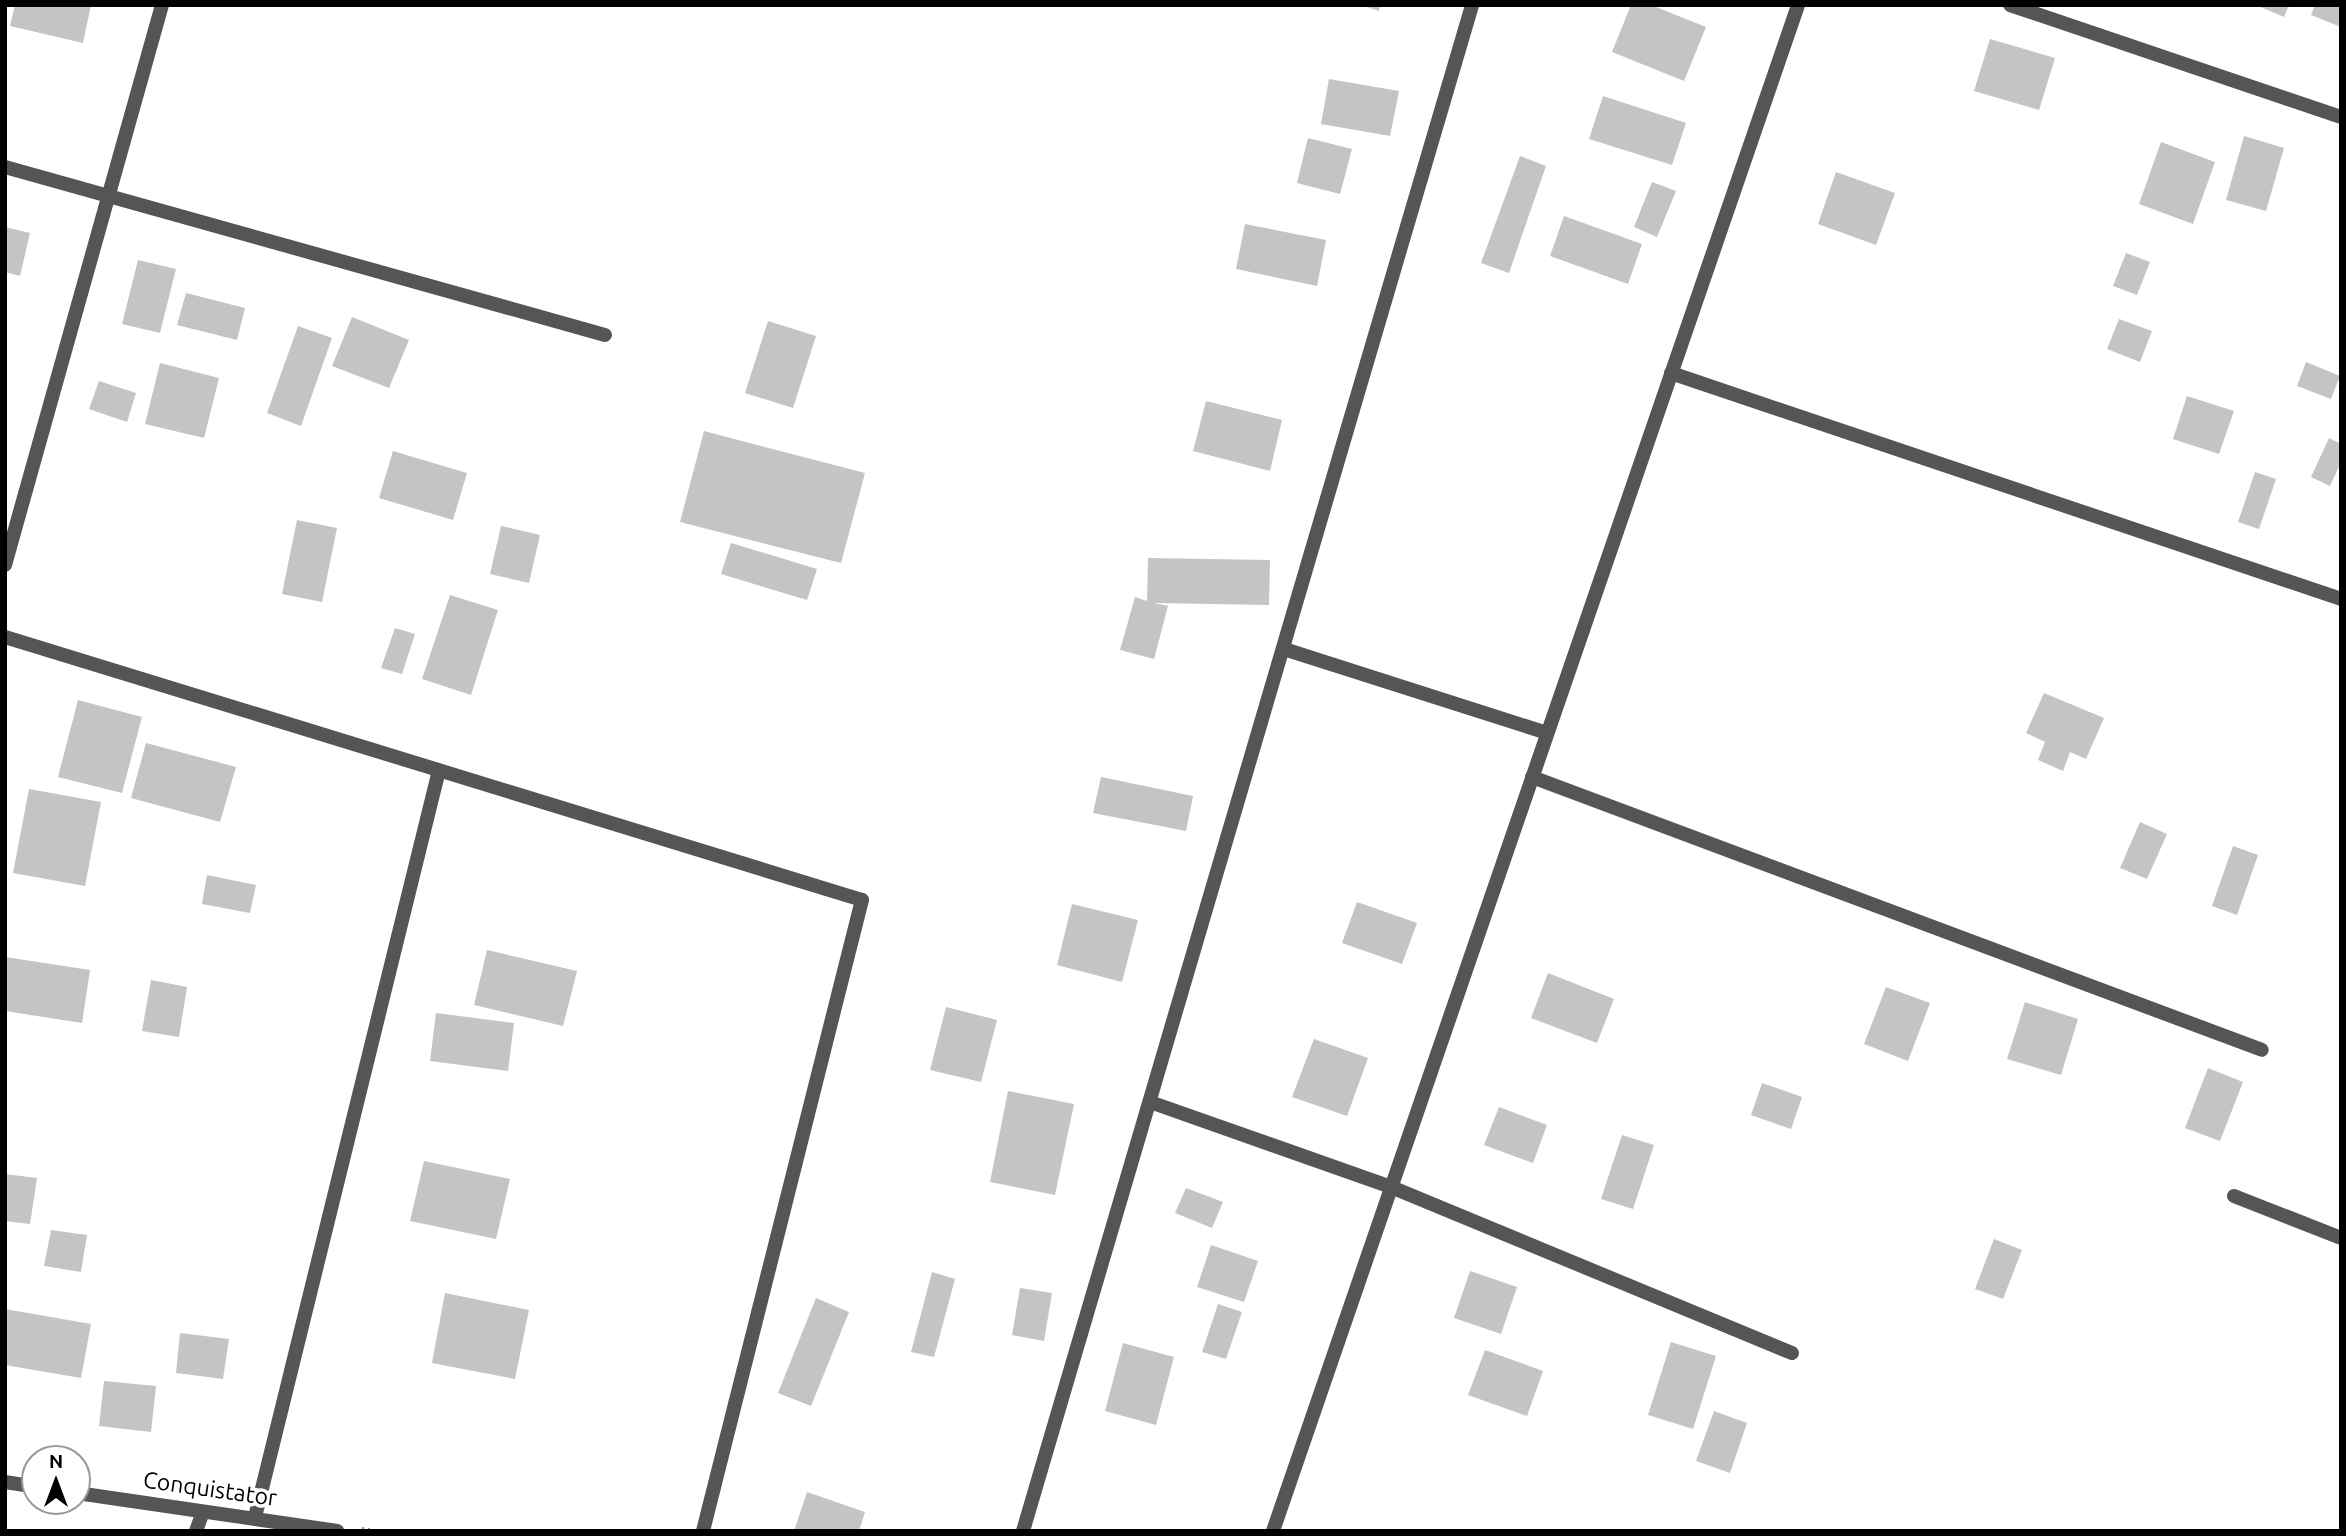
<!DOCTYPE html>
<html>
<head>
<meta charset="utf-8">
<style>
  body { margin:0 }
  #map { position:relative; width:2346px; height:1536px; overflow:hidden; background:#fff; font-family:Ubuntu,sans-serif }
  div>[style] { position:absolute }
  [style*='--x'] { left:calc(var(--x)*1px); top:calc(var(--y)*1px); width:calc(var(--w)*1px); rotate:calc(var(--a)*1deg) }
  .building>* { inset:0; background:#c4c4c4 }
  .path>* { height:4.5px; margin-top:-2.25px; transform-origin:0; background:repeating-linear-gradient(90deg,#777 0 2px,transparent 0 5.5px) }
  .lane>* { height:14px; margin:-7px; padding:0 7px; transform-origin:7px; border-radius:7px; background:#555 }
  .street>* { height:14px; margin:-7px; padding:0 7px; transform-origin:7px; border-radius:7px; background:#555 }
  span { translate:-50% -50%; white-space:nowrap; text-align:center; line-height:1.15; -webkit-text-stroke:7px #fff; paint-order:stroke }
  .street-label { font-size:23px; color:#000 }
  .frame { position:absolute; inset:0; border:7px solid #000; pointer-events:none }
  .north { position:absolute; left:21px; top:1445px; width:70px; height:70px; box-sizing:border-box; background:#fff; border:2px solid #999; border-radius:50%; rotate:0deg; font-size:19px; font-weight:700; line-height:28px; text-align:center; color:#000 }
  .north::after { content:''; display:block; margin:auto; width:24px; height:32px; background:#000; clip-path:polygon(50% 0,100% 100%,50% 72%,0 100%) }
</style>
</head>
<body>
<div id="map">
  <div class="building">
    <i style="clip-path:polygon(15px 5px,91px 5px,83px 43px,10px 26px)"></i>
    <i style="clip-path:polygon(1361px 5px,1380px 5px,1379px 11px)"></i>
    <i style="clip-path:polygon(1631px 5px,1651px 5px,1706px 27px,1684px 81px,1612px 52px)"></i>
    <i style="clip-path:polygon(2256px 5px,2289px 5px,2284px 17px)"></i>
    <i style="clip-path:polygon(2315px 5px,2341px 5px,2341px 27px,2311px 15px)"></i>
    <i style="clip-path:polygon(1990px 39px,2055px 58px,2039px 110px,1974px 91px)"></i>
    <i style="clip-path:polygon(1329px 79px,1399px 91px,1390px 136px,1321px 124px)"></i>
    <i style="clip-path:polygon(1603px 96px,1686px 123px,1672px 165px,1589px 139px)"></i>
    <i style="clip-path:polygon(2244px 136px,2284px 148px,2266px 211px,2226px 200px)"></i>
    <i style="clip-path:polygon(1308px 138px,1352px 149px,1340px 194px,1297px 183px)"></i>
    <i style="clip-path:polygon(2161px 142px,2215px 162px,2193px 224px,2139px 204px)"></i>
    <i style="clip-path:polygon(1520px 156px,1546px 166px,1509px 273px,1481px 263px)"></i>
    <i style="clip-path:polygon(1836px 172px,1895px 193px,1876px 245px,1818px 224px)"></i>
    <i style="clip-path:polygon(1652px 182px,1676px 191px,1657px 237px,1634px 227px)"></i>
    <i style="clip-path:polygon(1564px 216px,1642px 244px,1628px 284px,1550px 256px)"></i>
    <i style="clip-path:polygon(1245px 224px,1326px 240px,1317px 286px,1236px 269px)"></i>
    <i style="clip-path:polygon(5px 227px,30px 233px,20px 276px,5px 272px)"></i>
    <i style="clip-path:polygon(2126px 253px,2150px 262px,2137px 295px,2113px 286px)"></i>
    <i style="clip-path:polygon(138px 260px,176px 269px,160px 333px,122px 324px)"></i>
    <i style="clip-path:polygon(186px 293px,245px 308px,237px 340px,177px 325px)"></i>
    <i style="clip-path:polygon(352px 317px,409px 340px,389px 388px,332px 366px)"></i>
    <i style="clip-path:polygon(2119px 319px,2152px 331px,2140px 362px,2107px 349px)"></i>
    <i style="clip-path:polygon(768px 321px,816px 336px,793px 408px,745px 393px)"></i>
    <i style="clip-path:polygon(298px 326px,332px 338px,301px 426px,267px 413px)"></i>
    <i style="clip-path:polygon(2306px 362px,2340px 376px,2331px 399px,2297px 386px)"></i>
    <i style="clip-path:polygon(160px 363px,219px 378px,204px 438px,145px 424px)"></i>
    <i style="clip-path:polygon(99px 381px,136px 393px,127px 422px,89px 409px)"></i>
    <i style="clip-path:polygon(2187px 396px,2234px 411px,2219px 454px,2173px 439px)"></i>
    <i style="clip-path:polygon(1206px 401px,1282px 420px,1270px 471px,1193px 451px)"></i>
    <i style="clip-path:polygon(704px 431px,865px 473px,841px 563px,680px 522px)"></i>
    <i style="clip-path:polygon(2329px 438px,2341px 444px,2341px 462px,2330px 486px,2311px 477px)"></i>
    <i style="clip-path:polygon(393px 451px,467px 473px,453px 520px,379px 498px)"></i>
    <i style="clip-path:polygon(2255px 472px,2276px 479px,2259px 529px,2238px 522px)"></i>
    <i style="clip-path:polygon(297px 520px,337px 528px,322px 602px,282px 594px)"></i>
    <i style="clip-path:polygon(501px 526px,540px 535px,529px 583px,490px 574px)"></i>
    <i style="clip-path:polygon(731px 543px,817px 569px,807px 600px,721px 574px)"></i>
    <i style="clip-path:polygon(1148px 558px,1270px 560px,1269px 605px,1154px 603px,1168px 606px,1154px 659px,1120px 650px,1135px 597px,1147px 601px)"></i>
    <i style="clip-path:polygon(450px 595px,498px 610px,471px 695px,422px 679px)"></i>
    <i style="clip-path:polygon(395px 628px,415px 634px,402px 674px,381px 668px)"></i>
    <i style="clip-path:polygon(2044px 693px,2104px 718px,2086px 759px,2070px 752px,2063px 771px,2038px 760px,2045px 742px,2026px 733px)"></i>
    <i style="clip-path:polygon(78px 700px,142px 717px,122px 793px,58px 777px)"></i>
    <i style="clip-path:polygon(146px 743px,236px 767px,220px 822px,131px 798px)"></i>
    <i style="clip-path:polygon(1101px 777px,1193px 796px,1186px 831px,1093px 813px)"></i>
    <i style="clip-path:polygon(29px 789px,101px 802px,85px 886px,13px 873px)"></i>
    <i style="clip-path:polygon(2140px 822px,2167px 834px,2147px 879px,2120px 868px)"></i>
    <i style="clip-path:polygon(2233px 846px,2258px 855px,2237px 915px,2212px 906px)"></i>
    <i style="clip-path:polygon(207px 875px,256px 885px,250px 913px,202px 904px)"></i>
    <i style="clip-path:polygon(1357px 902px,1417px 923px,1402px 964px,1342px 943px)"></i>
    <i style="clip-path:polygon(1072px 904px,1138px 920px,1122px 982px,1057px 965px)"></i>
    <i style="clip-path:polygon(487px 950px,577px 971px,563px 1026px,474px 1005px)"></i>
    <i style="clip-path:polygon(5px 957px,90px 970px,82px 1023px,5px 1011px)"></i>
    <i style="clip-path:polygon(1548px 973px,1614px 999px,1597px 1043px,1531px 1018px)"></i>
    <i style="clip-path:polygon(151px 980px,187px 987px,179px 1037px,142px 1031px)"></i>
    <i style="clip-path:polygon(1886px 987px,1930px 1003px,1908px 1061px,1864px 1044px)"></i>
    <i style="clip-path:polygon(2025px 1002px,2078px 1019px,2061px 1075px,2007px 1059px)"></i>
    <i style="clip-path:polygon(946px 1007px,997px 1020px,981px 1082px,930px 1070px)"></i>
    <i style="clip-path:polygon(436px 1013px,514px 1023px,508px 1071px,430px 1061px)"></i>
    <i style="clip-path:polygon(1314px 1039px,1368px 1058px,1347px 1116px,1292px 1097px)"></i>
    <i style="clip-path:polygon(2208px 1068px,2243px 1082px,2220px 1141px,2185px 1128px)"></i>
    <i style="clip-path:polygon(1762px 1083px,1802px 1097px,1791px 1129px,1751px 1115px)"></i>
    <i style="clip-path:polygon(1008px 1091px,1074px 1104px,1055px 1195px,990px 1182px)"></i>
    <i style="clip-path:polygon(1499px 1107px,1547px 1125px,1533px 1163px,1484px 1145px)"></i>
    <i style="clip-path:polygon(1622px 1135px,1654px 1145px,1633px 1209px,1601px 1199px)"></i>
    <i style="clip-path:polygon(424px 1161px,510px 1179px,496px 1239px,410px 1221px)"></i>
    <i style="clip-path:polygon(5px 1174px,37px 1178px,30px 1224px,5px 1221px)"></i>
    <i style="clip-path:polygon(1186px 1188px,1223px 1202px,1212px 1228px,1175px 1213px)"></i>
    <i style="clip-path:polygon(51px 1230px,87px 1235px,81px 1272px,44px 1266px)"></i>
    <i style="clip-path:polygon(1994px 1239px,2022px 1250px,2003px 1299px,1975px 1289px)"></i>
    <i style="clip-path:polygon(1211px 1245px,1258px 1261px,1244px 1302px,1197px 1287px)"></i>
    <i style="clip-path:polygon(1470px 1271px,1517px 1287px,1501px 1334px,1454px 1318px)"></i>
    <i style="clip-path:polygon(932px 1272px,955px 1279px,934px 1357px,911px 1352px)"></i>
    <i style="clip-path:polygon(1020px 1288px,1052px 1293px,1044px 1341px,1012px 1335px)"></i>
    <i style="clip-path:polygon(445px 1293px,529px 1310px,515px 1379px,432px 1363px)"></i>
    <i style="clip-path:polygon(816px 1298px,849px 1312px,811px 1406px,778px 1393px)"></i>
    <i style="clip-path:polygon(1218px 1304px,1242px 1312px,1226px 1359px,1202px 1352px)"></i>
    <i style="clip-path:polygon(5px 1309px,91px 1324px,81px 1378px,5px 1365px)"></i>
    <i style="clip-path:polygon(180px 1333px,229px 1339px,223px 1379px,176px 1373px)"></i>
    <i style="clip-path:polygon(1671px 1342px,1716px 1356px,1693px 1429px,1648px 1415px)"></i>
    <i style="clip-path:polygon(1123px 1343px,1174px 1357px,1156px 1425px,1105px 1411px)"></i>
    <i style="clip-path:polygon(1485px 1350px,1543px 1371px,1527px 1416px,1468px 1395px)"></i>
    <i style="clip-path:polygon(104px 1381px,156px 1386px,151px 1432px,99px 1426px)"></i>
    <i style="clip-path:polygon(1714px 1411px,1747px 1423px,1730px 1473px,1696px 1461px)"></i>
    <i style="clip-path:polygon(807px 1492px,865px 1512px,859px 1531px,794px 1531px)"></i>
  </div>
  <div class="path">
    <i style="--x:362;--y:1529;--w:11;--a:10"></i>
  </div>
  <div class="lane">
    <i style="--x:2010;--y:5;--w:349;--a:18.7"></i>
    <i style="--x:1671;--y:373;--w:707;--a:18.64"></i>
    <i style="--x:1284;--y:649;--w:276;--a:17.7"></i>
    <i style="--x:1532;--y:777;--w:779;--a:20.5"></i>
    <i style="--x:1150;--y:1102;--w:256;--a:19.4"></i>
    <i style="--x:1391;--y:1187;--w:434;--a:22.5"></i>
    <i style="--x:2234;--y:1196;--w:115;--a:21.4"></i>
    <i style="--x:703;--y:1531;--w:651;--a:-75.86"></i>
  </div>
  <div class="street">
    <i style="--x:5;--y:167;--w:623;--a:15.64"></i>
    <i style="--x:5;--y:565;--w:582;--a:-74.34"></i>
    <i style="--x:5;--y:637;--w:896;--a:17.06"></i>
    <i style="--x:5;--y:1482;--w:30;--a:9"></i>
    <i style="--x:77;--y:1493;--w:263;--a:8.3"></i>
    <i style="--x:255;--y:1517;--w:769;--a:-76.16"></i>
    <i style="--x:196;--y:1531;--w:20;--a:-70"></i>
    <i style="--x:1023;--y:1531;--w:1591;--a:-73.6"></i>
    <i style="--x:1273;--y:1531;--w:1614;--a:-71.01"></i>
  </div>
  <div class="street-label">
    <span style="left:210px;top:1489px;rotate:8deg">Conquistator</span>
  </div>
  <div class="frame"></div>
  <div class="north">N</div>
</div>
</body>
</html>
